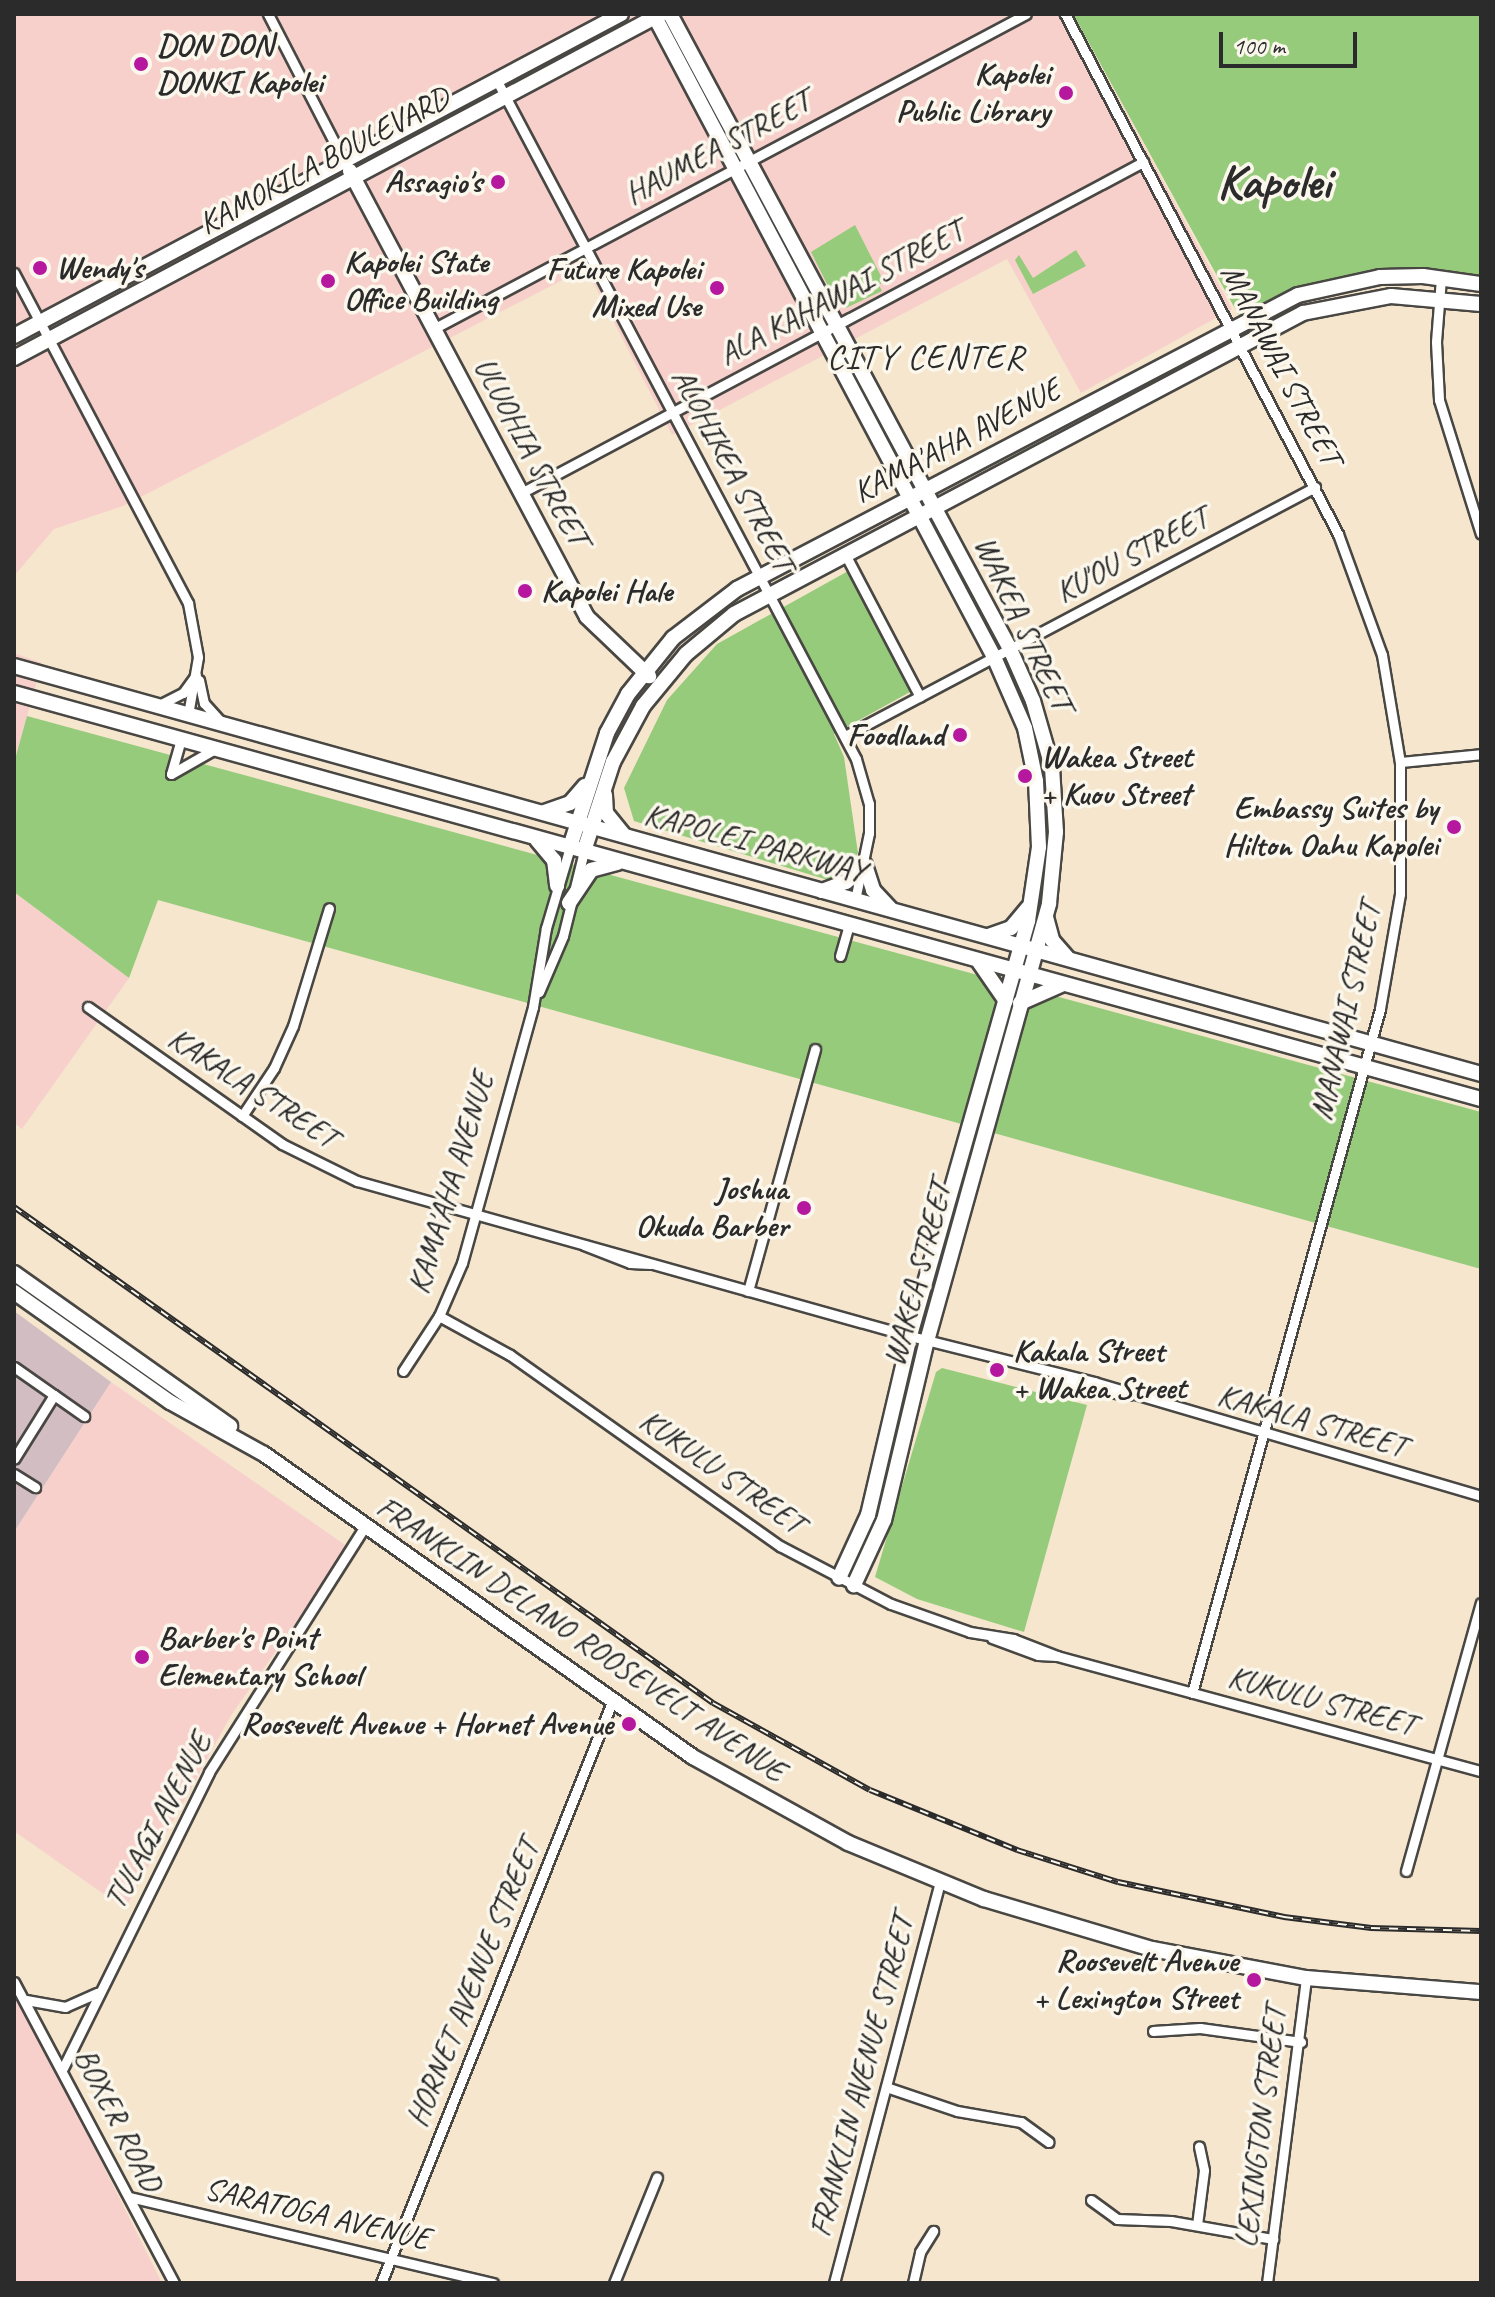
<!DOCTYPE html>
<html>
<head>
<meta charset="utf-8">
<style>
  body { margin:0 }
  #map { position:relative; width:1495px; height:2297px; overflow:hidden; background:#f5e6cd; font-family:Caveat,sans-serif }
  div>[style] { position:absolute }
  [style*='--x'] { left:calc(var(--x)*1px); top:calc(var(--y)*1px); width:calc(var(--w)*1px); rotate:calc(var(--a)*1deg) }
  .built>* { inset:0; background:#f7d0cb }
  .industrial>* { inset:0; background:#d2bec2 }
  .green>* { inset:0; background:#96cb7c }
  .roads { filter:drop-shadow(2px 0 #494743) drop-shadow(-2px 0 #494743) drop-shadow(0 2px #494743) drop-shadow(0 -2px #494743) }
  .street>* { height:9px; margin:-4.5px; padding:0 4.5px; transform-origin:4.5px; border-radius:4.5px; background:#fff }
  .secondary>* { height:14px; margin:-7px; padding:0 7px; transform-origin:7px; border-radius:7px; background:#fff }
  .primary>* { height:14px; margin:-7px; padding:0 7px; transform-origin:7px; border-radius:7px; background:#fff }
  .rail>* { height:6px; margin-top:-3px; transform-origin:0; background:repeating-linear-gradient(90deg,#fbf7ec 0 9px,#2b2b2b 0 18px); box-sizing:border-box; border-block:2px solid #2b2b2b }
  .dots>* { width:22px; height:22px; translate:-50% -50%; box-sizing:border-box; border:4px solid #fbf7ec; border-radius:50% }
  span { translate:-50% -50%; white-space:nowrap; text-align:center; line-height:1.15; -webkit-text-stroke:7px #fbf7ec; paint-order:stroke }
  .poi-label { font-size:32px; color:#2b2b2b; font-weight:700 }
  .left { translate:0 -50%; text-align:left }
  .right { translate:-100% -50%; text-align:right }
  .street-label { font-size:32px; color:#2b2b2b }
  .neighbourhood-label { font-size:34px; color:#2b2b2b; letter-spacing:2px }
  .town-label { font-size:48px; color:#2b2b2b; font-weight:700 }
  .frame { position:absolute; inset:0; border:16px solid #2b2b2b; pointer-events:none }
  .scale { position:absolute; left:1219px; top:32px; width:138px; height:36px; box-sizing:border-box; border:4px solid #2b2b2b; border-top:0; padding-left:10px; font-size:24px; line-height:28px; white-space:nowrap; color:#2b2b2b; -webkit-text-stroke:6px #fbf7ec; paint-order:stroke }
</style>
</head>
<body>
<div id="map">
  <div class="built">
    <i style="clip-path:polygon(14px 14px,1073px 14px,1232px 309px,1081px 393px,1007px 259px,672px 435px,586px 268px,123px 506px,54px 529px,14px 576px)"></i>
    <i style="clip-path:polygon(14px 653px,42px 663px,14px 763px)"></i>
    <i style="clip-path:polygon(14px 892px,129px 978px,22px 1129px,14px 1123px)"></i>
    <i style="clip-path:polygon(111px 1382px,348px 1547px,230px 1717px,125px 1909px,14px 1831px,14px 1532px)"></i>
    <i style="clip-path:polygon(14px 1986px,116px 2191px,162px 2283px,14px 2283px)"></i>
  </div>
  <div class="industrial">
    <i style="clip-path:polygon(14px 1311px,111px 1382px,14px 1532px)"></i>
  </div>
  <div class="green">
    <i style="clip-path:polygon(1073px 14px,1481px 14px,1481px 281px,1400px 274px,1246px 317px,1238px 314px)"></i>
    <i style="clip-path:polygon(855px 225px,884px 282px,879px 285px,882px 291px,846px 308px,834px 298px,811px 252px)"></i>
    <i style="clip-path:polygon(1076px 250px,1086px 266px,1033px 294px,1015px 260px,1019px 255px,1033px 278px)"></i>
    <i style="clip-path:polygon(850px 570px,919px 687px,834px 734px,844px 757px,858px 853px,838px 883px,634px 821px,624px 788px,667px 700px,717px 644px)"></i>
    <i style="clip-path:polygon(27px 716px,1481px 1112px,1481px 1269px,158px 900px,129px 978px,14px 892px,14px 763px)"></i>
    <i style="clip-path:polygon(942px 1368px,1087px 1405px,1024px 1632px,917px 1599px,875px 1577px,936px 1372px)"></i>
  </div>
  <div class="roads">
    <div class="street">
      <i style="--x:268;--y:14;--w:165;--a:62.7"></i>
      <i style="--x:1065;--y:14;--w:587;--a:62.3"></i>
      <i style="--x:1338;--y:534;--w:129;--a:70"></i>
      <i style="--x:1382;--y:655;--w:109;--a:80.5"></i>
      <i style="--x:1400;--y:762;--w:132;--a:90"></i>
      <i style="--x:1400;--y:894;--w:117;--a:99.9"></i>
      <i style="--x:1380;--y:1009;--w:709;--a:105.37"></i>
      <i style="--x:496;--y:79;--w:769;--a:62.1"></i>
      <i style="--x:856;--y:759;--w:47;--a:73.9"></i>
      <i style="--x:869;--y:804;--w:29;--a:90"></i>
      <i style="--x:869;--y:833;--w:68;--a:101.8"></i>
      <i style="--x:14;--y:273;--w:373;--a:62.2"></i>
      <i style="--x:188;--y:603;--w:55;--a:79.5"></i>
      <i style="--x:198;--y:657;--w:59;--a:99.8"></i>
      <i style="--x:1441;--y:278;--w:64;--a:94.5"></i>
      <i style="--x:1436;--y:342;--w:58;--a:87"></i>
      <i style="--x:1439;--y:400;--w:140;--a:72.6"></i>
      <i style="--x:435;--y:328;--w:669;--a:-27.98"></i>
      <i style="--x:521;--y:493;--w:705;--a:-28.02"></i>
      <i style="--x:845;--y:554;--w:161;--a:62.3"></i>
      <i style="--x:199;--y:680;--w:24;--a:78"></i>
      <i style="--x:204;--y:703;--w:25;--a:48"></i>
      <i style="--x:159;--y:705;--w:27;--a:-27"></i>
      <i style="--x:183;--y:693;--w:22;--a:-54"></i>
      <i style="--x:845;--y:736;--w:532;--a:-27.91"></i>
      <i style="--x:1400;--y:762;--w:81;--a:-5.6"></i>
      <i style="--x:171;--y:774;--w:48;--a:-29.7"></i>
      <i style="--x:171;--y:774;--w:36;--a:-74"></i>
      <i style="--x:840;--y:956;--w:33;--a:-74"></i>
      <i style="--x:539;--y:992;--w:61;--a:-66.8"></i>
      <i style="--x:563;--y:936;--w:88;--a:-76.1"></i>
      <i style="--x:88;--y:1007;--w:237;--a:35.2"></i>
      <i style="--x:282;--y:1144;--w:84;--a:26.3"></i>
      <i style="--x:357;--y:1181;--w:574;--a:15.66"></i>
      <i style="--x:910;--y:1336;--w:190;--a:14"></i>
      <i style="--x:1094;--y:1382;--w:403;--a:16.4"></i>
      <i style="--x:242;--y:1116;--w:58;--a:-56.3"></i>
      <i style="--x:274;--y:1068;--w:46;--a:-65.7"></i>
      <i style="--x:293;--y:1026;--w:123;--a:-73"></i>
      <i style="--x:584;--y:1245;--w:49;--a:21.4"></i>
      <i style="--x:630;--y:1263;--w:20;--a:3"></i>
      <i style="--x:748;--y:1291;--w:251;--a:-74.5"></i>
      <i style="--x:439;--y:1316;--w:81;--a:28.8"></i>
      <i style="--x:510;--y:1355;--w:331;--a:35.3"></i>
      <i style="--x:780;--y:1546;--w:125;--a:27.6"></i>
      <i style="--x:891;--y:1604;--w:84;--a:19.5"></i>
      <i style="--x:970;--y:1632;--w:44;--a:9.2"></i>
      <i style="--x:1013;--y:1639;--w:47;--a:21.1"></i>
      <i style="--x:1057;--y:1656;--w:439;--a:15.2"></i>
      <i style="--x:14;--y:1367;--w:49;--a:35"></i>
      <i style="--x:54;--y:1395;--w:75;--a:122"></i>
      <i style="--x:403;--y:1371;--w:66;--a:-56.8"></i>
      <i style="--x:439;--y:1316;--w:58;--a:-66.5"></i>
      <i style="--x:462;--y:1263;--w:266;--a:-74.5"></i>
      <i style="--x:533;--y:1007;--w:80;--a:-80.7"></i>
      <i style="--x:546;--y:928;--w:84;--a:-73.5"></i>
      <i style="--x:1062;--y:1377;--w:22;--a:30"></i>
      <i style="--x:1081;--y:1388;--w:48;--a:8.5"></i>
      <i style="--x:54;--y:1395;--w:37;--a:35"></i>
      <i style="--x:14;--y:1474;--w:25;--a:32"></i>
      <i style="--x:992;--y:1638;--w:49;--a:20.3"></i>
      <i style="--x:1038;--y:1655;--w:19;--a:3"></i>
      <i style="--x:1406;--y:1871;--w:278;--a:-74.4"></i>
      <i style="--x:14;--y:1982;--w:341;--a:62"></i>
      <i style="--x:26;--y:2000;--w:40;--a:10"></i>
      <i style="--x:65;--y:2007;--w:35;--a:-24"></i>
      <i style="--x:1153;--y:2031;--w:47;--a:-3.7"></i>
      <i style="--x:1200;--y:2028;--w:102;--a:7.9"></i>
      <i style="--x:63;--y:2068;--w:330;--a:-63.7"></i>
      <i style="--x:209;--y:1772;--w:291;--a:-57.6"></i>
      <i style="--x:886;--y:2087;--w:75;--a:18.7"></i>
      <i style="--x:957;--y:2111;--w:65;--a:9.8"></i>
      <i style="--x:1021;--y:2122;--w:34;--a:36"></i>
      <i style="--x:129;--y:2197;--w:374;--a:13.3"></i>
      <i style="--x:1091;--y:2200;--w:32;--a:36"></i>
      <i style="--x:1117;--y:2219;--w:54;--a:2.1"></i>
      <i style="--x:1171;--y:2221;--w:104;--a:10"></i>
      <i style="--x:1197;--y:2225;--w:55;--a:-82.7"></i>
      <i style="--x:1204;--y:2170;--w:24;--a:-102"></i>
      <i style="--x:381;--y:2283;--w:625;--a:-68.32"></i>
      <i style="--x:614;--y:2283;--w:114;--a:-67.9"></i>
      <i style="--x:834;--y:2283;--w:414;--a:-75.2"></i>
      <i style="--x:913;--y:2283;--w:32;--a:-77"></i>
      <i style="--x:920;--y:2252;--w:25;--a:-58"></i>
      <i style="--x:1267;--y:2283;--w:307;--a:-82.7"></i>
    </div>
    <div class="secondary">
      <i style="--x:670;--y:14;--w:720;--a:61.83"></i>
      <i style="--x:1010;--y:649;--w:57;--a:66.1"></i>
      <i style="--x:1033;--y:701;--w:69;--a:73.9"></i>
      <i style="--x:1052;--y:767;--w:65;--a:86.5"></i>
      <i style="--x:1056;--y:832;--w:72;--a:95.6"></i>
      <i style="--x:1049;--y:904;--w:453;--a:105.6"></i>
      <i style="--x:927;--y:1340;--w:185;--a:103.4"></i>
      <i style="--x:884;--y:1520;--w:72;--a:114.8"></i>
      <i style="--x:350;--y:171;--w:505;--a:62.01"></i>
      <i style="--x:587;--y:617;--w:86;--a:43.6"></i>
      <i style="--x:14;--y:336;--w:687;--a:-27.94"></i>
      <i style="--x:14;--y:358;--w:726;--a:-28.01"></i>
      <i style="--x:655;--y:17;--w:724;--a:62.09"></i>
      <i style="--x:994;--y:657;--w:77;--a:66.4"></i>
      <i style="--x:1025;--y:728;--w:54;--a:78.3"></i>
      <i style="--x:1036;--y:781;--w:66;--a:87.4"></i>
      <i style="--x:1039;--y:847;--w:75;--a:98.5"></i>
      <i style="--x:1028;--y:921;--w:431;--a:105.9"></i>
      <i style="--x:910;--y:1336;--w:184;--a:103.2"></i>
      <i style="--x:868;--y:1515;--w:69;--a:114.7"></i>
      <i style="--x:14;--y:666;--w:1523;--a:15.54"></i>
      <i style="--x:14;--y:693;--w:1522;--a:15.47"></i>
      <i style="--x:605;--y:795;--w:18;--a:87"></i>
      <i style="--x:606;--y:813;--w:28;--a:51"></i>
      <i style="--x:544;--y:812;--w:28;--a:-19"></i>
      <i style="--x:570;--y:803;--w:23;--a:-49"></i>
      <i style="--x:537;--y:840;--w:26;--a:50"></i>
      <i style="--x:554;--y:860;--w:26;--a:83"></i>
      <i style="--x:570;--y:847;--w:120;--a:-72"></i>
      <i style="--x:607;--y:733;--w:44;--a:-61.7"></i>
      <i style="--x:628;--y:694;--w:72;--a:-51.2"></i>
      <i style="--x:673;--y:638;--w:81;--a:-37.4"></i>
      <i style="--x:737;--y:589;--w:633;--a:-27.66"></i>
      <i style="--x:1298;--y:295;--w:84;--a:-12.4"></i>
      <i style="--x:1380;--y:277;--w:43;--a:-1.3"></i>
      <i style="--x:1423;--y:276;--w:59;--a:7.9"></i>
      <i style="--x:584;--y:851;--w:94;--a:-72"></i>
      <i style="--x:613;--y:762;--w:64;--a:-61.8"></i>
      <i style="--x:643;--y:706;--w:67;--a:-50.4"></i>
      <i style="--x:686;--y:654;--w:62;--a:-39.8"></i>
      <i style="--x:734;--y:614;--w:644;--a:-27.88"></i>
      <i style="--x:1303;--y:313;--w:90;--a:-10.9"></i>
      <i style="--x:1391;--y:296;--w:90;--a:5.1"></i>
      <i style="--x:865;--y:865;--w:26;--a:72"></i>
      <i style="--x:873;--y:890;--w:25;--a:47"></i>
      <i style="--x:822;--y:891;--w:26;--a:-21"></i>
      <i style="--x:846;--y:882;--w:25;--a:-42"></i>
      <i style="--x:569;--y:903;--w:40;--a:-56"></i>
      <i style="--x:591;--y:870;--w:27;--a:-15"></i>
      <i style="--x:1046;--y:917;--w:24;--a:75"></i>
      <i style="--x:1052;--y:940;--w:23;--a:49"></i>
      <i style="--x:988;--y:936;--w:24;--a:-19"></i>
      <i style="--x:1011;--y:928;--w:26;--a:-50"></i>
      <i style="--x:979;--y:962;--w:47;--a:55.3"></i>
      <i style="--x:1020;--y:1003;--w:47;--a:-23.8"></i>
      <i style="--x:14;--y:1273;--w:265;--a:35.3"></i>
      <i style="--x:14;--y:1292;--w:191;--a:35.2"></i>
      <i style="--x:170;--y:1402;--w:107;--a:29"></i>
      <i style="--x:264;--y:1454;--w:525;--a:35.23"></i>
      <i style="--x:693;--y:1757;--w:177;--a:29"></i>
      <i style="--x:848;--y:1843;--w:147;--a:22.4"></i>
      <i style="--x:984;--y:1899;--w:175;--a:16.6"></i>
      <i style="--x:1152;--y:1949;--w:157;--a:10.7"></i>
      <i style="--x:1306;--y:1978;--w:176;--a:4.6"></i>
    </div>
    <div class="primary">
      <i style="--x:655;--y:14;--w:6;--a:0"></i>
    </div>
  </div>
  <div class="rail">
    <i style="--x:14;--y:1207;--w:857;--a:35.36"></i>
    <i style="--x:713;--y:1703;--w:179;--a:29"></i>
    <i style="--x:870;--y:1790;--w:159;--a:22.2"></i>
    <i style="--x:1017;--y:1850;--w:106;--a:17.6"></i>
    <i style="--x:1118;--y:1882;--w:170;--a:11.9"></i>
    <i style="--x:1284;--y:1917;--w:88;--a:7.2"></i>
    <i style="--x:1371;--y:1928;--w:110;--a:1.6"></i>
  </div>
  <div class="dots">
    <i style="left:141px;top:64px;background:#b5179e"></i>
    <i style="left:1066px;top:93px;background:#b5179e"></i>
    <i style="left:498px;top:182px;background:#b5179e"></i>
    <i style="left:40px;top:268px;background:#b5179e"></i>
    <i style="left:328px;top:281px;background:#b5179e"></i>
    <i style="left:717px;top:288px;background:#b5179e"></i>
    <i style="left:525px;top:591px;background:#b5179e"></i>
    <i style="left:960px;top:735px;background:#b5179e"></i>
    <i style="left:1025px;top:776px;background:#b5179e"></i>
    <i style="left:1454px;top:827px;background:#b5179e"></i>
    <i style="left:804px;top:1208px;background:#b5179e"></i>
    <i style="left:997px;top:1370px;background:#b5179e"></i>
    <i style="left:142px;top:1657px;background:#b5179e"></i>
    <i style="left:629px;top:1724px;background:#b5179e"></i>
    <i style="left:1254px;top:1980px;background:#b5179e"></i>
  </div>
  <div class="poi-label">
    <span class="left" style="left:157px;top:64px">DON DON<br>DONKI Kapolei</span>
    <span class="right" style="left:1050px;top:93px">Kapolei<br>Public Library</span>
    <span class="right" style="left:482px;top:182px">Assagio's</span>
    <span class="left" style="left:344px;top:281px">Kapolei State<br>Office Building</span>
    <span class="left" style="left:56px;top:268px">Wendy's</span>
    <span class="right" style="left:701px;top:288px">Future Kapolei<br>Mixed Use</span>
    <span class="left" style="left:541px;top:591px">Kapolei Hale</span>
    <span class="right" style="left:944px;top:735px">Foodland</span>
    <span class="left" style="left:1041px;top:776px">Wakea Street<br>+ Kuou Street</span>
    <span class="right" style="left:1438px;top:827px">Embassy Suites by<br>Hilton Oahu Kapolei</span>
    <span class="right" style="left:788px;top:1208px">Joshua<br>Okuda Barber</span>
    <span class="left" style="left:1013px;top:1370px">Kakala Street<br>+ Wakea Street</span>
    <span class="left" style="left:158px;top:1657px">Barber's Point<br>Elementary School</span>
    <span class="right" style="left:613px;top:1724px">Roosevelt Avenue + Hornet Avenue</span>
    <span class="right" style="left:1238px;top:1980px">Roosevelt Avenue<br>+ Lexington Street</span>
  </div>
  <div class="street-label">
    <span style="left:718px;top:148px;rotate:-28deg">HAUMEA STREET</span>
    <span style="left:324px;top:161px;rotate:-28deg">KAMOKILA BOULEVARD</span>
    <span style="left:841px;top:293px;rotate:-28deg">ALA KAHAWAI STREET</span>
    <span style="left:1281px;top:365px;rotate:62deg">MANAWAI STREET</span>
    <span style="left:957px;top:441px;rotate:-28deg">KAMA'AHA AVENUE</span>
    <span style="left:531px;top:452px;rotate:62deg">ULUOHIA STREET</span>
    <span style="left:733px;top:470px;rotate:62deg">ALOHIKEA STREET</span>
    <span style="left:1132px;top:555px;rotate:-28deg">KU'OU STREET</span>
    <span style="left:1023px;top:624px;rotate:65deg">WAKEA STREET</span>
    <span style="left:755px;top:843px;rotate:15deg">KAPOLEI PARKWAY</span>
    <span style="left:1346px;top:1011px;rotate:-77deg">MANAWAI STREET</span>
    <span style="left:253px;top:1088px;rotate:33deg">KAKALA STREET</span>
    <span style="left:451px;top:1183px;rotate:-73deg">KAMA'AHA AVENUE</span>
    <span style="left:918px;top:1274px;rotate:-75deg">WAKEA STREET</span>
    <span style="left:1312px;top:1421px;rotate:16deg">KAKALA STREET</span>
    <span style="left:722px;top:1472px;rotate:35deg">KUKULU STREET</span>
    <span style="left:581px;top:1639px;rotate:34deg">FRANKLIN DELANO ROOSEVELT AVENUE</span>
    <span style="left:1322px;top:1701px;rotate:15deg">KUKULU STREET</span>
    <span style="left:158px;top:1821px;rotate:-62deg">TULAGI AVENUE</span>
    <span style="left:473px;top:1983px;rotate:-68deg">HORNET AVENUE STREET</span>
    <span style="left:862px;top:2076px;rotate:-75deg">FRANKLIN AVENUE STREET</span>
    <span style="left:118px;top:2120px;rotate:63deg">BOXER ROAD</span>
    <span style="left:1261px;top:2127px;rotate:-83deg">LEXINGTON STREET</span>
    <span style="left:317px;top:2214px;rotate:13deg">SARATOGA AVENUE</span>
  </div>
  <div class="neighbourhood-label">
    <span style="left:926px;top:357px">CITY CENTER</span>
  </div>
  <div class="town-label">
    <span style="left:1274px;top:183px">Kapolei</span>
  </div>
  <div class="frame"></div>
  <div class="scale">100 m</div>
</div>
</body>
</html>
